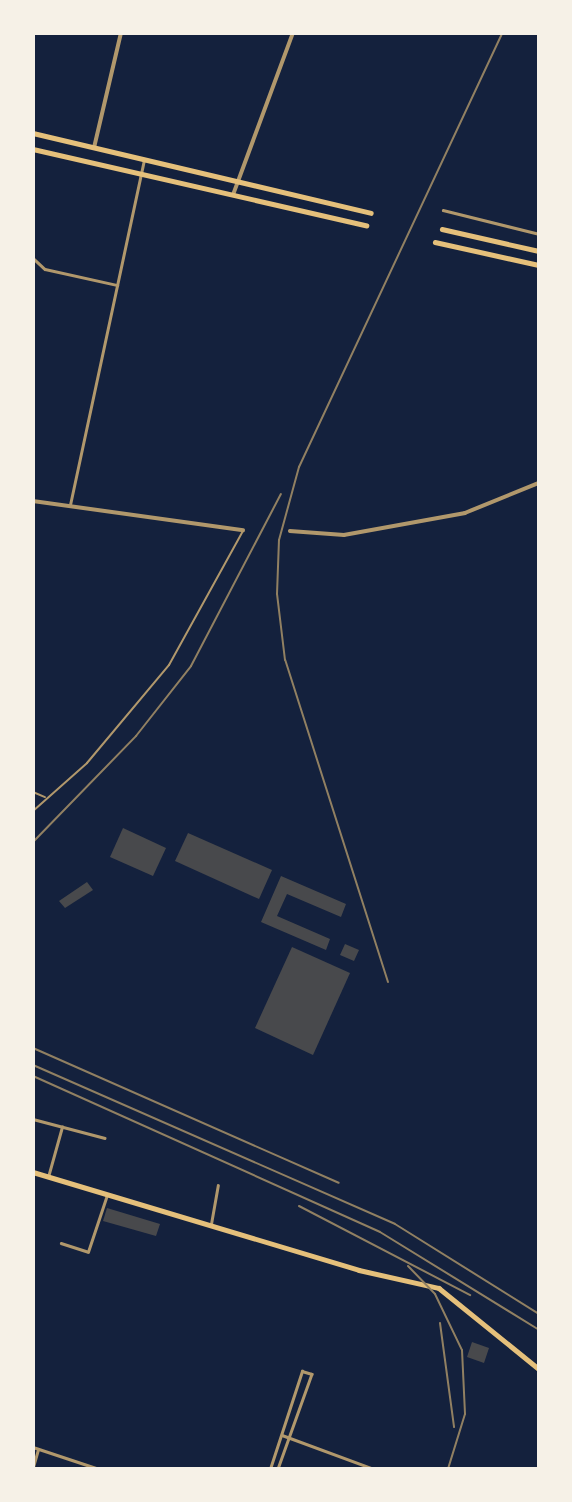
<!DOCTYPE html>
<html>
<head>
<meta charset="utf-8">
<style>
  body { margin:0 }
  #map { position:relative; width:572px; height:1502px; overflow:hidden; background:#14213d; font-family:"Playfair Display",serif }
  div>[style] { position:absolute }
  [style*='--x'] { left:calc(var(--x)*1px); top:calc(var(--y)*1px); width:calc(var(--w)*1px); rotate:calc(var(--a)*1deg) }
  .building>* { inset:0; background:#48494c }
  .service>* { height:2px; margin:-1px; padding:0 1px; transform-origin:1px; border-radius:1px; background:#b1986c }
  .minor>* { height:2.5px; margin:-1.25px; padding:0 1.25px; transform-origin:1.25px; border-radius:1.25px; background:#b1986c }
  .tertiary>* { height:3.5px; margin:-1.75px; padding:0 1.75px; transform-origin:1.75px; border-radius:1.75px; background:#b1986c }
  .secondary>* { height:4.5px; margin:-2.25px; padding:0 2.25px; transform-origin:2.25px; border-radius:2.25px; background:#e5c07b }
  .primary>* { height:4.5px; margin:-2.25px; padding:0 2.25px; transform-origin:2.25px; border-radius:2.25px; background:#e5c07b }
  .rail>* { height:2px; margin:-1px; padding:0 1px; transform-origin:1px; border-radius:1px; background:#918062 }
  span { translate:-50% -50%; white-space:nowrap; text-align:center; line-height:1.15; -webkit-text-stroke:5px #f6f1e7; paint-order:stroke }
  .frame { position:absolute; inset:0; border:35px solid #f6f1e7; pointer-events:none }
</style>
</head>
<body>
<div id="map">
  <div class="building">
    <i style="clip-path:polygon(123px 828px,166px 848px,153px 876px,110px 857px)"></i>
    <i style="clip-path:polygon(188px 833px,272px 870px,259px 899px,175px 861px)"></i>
    <i style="clip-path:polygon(281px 876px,346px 904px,341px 917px,287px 894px,277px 916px,330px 939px,326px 950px,261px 922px)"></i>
    <i style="clip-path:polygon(87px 882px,93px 890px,65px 908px,59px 901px)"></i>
    <i style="clip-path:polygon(345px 944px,359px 950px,354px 961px,340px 955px)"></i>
    <i style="clip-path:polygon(292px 947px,350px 973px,313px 1055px,255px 1028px)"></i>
    <i style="clip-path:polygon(107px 1208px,160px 1224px,156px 1236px,103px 1221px)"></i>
    <i style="clip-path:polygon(472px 1342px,489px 1348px,484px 1363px,467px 1357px)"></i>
  </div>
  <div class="service">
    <i style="--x:33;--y:792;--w:13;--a:23"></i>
    <i style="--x:33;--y:811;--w:72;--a:-41.6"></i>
    <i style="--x:87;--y:763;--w:128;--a:-50.1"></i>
    <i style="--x:169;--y:665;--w:153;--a:-61.1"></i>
  </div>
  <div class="minor">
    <i style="--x:443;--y:210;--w:99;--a:14"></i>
    <i style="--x:33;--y:258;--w:16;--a:43"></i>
    <i style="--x:45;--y:269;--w:74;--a:12.5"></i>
    <i style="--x:70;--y:505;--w:353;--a:-77.9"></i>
    <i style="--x:33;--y:1119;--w:74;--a:14.8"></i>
    <i style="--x:48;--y:1177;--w:52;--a:-74.4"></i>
    <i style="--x:211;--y:1224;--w:39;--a:-80"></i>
    <i style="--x:61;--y:1243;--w:28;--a:18"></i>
    <i style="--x:88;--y:1252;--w:60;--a:-71.6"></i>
    <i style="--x:282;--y:1435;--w:98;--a:20.3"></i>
    <i style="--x:33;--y:1447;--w:70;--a:18.4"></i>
    <i style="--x:33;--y:1467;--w:18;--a:-74"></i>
    <i style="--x:270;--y:1469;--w:103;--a:-71.9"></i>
    <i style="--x:302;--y:1371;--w:10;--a:17"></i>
    <i style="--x:312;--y:1374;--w:101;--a:109.7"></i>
  </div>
  <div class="tertiary">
    <i style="--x:94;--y:148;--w:118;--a:-76.8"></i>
    <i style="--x:233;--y:195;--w:173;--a:-69.7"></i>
    <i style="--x:33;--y:501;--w:212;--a:7.9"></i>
    <i style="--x:290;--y:531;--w:54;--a:4.2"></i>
    <i style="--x:344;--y:535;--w:123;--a:-10.3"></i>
    <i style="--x:465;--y:513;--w:80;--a:-22.1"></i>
  </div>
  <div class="secondary">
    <i style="--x:33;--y:1172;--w:340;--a:16.7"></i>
    <i style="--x:359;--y:1270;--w:82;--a:12.7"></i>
    <i style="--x:439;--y:1288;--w:129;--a:39"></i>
  </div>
  <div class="primary">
    <i style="--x:33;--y:133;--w:347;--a:13.3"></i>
    <i style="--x:33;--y:149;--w:342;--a:12.9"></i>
    <i style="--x:442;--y:229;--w:99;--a:12.8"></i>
    <i style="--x:435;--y:242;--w:107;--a:12.5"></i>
  </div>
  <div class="rail">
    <i style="--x:33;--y:842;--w:148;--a:-45.8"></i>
    <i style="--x:136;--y:736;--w:89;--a:-51.8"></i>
    <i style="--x:191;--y:666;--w:194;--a:-62.4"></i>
    <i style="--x:388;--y:982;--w:338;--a:-107.7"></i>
    <i style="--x:285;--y:660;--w:66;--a:-96.9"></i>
    <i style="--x:277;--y:594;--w:54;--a:-87.9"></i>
    <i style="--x:279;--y:540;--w:76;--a:-74.7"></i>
    <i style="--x:299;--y:467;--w:479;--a:-64.9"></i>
    <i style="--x:33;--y:1048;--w:334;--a:23.8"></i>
    <i style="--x:33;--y:1065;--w:395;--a:23.7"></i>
    <i style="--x:395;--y:1224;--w:170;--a:32"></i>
    <i style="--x:33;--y:1076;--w:380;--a:24.2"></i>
    <i style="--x:380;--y:1232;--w:187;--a:31.6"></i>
    <i style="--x:299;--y:1206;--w:193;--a:27.5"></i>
    <i style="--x:408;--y:1266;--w:39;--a:46"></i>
    <i style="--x:435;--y:1294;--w:62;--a:64.3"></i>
    <i style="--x:462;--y:1350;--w:64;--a:87.3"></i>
    <i style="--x:465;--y:1414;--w:58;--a:107.2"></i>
    <i style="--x:440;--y:1323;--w:105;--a:82.3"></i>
  </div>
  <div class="frame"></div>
</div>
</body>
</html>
